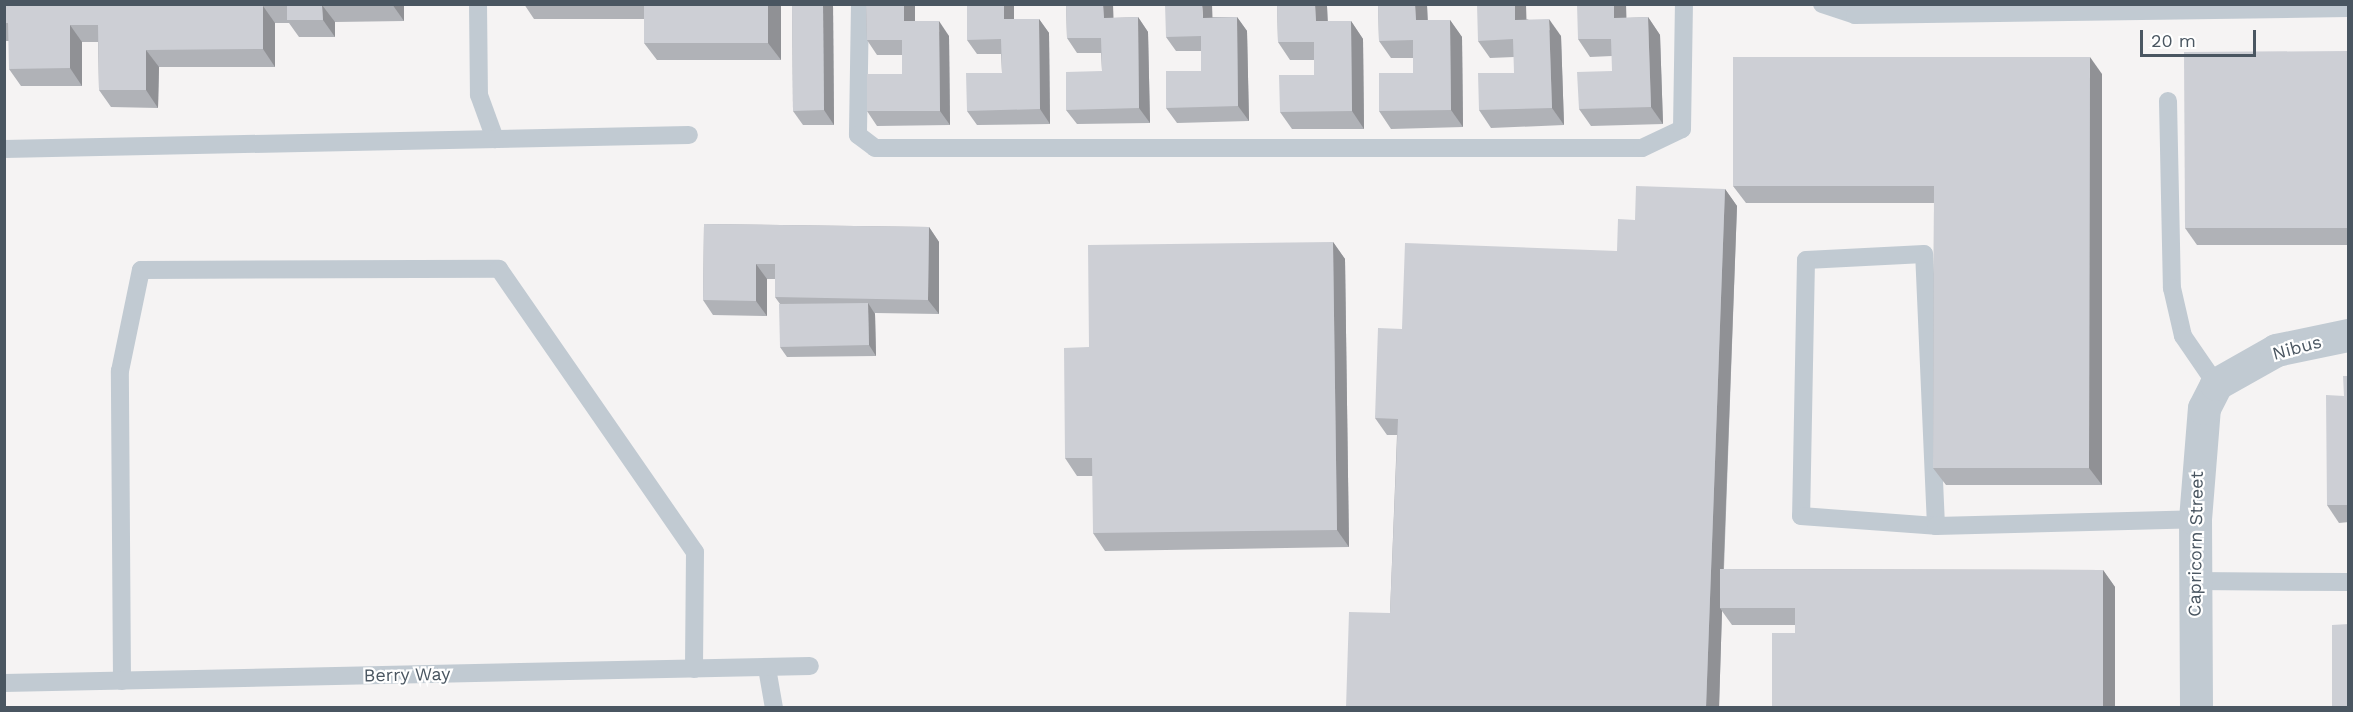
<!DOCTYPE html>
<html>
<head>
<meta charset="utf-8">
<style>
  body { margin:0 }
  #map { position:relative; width:2353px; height:712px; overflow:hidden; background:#f5f3f3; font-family:"Work Sans",sans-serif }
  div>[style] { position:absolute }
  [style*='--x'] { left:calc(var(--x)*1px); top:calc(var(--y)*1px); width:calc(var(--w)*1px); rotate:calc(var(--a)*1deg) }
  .service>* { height:18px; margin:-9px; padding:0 9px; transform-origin:9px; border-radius:9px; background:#c1cad2 }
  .minor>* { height:33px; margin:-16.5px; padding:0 16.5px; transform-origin:16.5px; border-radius:16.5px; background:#c1cad2 }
  .wall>* { inset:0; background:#b0b2b7 }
  .shaded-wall>* { inset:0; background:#909195 }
  .building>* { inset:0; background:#cdcfd5 }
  span { translate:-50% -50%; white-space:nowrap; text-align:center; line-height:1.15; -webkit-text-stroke:4.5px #fff; paint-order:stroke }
  .street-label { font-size:18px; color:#4a5661 }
  .frame { position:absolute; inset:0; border:6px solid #4a5661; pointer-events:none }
  .scale { position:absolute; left:2140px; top:30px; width:116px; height:27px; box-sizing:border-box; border:3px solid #4a5661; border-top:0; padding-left:8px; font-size:18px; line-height:21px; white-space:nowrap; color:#4a5661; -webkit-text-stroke:4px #fff; paint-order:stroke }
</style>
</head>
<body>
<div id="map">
  <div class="service">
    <i style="--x:478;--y:4;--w:91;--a:89.4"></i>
    <i style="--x:479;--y:95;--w:47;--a:70"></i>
    <i style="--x:860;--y:4;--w:131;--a:90.9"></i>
    <i style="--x:858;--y:135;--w:21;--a:37"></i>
    <i style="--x:875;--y:148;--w:767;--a:0"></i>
    <i style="--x:1642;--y:148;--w:44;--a:-25.4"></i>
    <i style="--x:1682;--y:129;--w:125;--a:-89.1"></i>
    <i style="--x:1822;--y:4;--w:35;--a:18"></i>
    <i style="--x:1855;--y:15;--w:493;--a:-0.8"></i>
    <i style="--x:2168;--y:101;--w:187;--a:88.8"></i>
    <i style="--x:2172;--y:288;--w:49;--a:77.1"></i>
    <i style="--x:2183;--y:336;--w:58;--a:55.5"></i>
    <i style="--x:4;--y:149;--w:685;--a:-1.17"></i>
    <i style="--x:1936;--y:526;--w:272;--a:-92.5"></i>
    <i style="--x:1924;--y:254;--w:118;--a:177.1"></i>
    <i style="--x:1806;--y:260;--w:256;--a:91.1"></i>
    <i style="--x:1801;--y:516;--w:135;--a:4.2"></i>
    <i style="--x:1936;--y:526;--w:259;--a:-1.5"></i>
    <i style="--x:2194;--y:581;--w:154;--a:0.4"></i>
    <i style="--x:767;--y:668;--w:41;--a:80.1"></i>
    <i style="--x:122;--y:681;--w:310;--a:-90.4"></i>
    <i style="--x:120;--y:371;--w:103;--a:-78.3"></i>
    <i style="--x:141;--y:270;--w:358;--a:-0.2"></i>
    <i style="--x:499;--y:269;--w:344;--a:55.3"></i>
    <i style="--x:695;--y:552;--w:117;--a:90.5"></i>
    <i style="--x:4;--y:683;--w:806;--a:-1.21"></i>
  </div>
  <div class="minor">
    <i style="--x:2196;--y:708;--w:189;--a:-90.3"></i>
    <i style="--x:2195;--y:519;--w:111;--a:-85.4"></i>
    <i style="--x:2204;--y:408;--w:27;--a:-63"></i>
    <i style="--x:2216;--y:384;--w:69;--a:-29.5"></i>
    <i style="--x:2276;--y:350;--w:74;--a:-11.8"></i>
  </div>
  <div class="wall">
    <i style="clip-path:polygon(4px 4px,404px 4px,404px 21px,335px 22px,335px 37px,299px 37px,289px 23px,275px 23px,275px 67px,159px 67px,158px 108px,111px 107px,99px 90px,98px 42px,82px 42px,82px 86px,21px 86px,9px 69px,9px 41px,4px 41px)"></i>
    <i style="clip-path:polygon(524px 4px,781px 4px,781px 60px,657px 60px,644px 43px,644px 19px,534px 19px)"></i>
    <i style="clip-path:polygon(792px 4px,833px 4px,834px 125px,803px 125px,793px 111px)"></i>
    <i style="clip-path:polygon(866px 4px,915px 4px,915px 21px,949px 36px,950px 125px,877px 126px,867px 111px,902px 74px,902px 55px,877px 55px,867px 40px)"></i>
    <i style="clip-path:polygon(967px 4px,1014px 4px,1014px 19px,1039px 19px,1049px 33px,1050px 124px,977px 125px,967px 111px,1002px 73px,1001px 54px,977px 54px,967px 40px)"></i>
    <i style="clip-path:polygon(1066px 4px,1113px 4px,1113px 18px,1138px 17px,1148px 32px,1150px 123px,1077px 124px,1066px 110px,1102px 71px,1101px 53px,1077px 53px,1067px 38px)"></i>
    <i style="clip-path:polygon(1277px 4px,1362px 4px,1362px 5px,1327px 6px,1328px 21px,1351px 21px,1363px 39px,1364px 129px,1292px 129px,1280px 112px,1314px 75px,1314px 60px,1290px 60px,1278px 42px)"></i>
    <i style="clip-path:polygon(1378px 4px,1461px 4px,1427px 5px,1428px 20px,1450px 20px,1462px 37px,1463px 127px,1391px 129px,1379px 111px,1413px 73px,1413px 58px,1391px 58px,1379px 41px)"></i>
    <i style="clip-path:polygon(1626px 4px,1626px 18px,1648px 17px,1660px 35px,1663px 124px,1591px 126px,1579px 109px,1612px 71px,1612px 56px,1590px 57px,1578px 39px)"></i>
    <i style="clip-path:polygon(1212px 17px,1237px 17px,1247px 31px,1249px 121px,1177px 123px,1166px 108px,1201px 71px,1201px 51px,1176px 51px,1166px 37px)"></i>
    <i style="clip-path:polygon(1527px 19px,1561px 36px,1564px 125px,1491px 128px,1479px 110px,1514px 73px,1514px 57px,1490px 58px,1478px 41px)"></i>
    <i style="clip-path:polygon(2349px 51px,2349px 245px,2197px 245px,2185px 228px)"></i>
    <i style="clip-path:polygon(2102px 74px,2102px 485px,1946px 485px,1933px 468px,1934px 203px,1746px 203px,1733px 186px)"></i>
    <i style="clip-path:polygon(1725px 189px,1737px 206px,1724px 569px,2103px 570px,2115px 587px,2115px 708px,1772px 708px,1795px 633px,1795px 625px,1732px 625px,1722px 611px,1719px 708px,1346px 708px,1390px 613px,1397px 435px,1387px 435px,1375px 418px,1402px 329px,1617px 251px,1635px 220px)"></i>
    <i style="clip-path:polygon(704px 224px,929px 227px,939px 242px,939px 314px,875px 313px,876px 356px,787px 357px,780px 347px,780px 304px,775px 297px,775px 279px,767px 279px,767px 316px,713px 315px,703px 300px)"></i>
    <i style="clip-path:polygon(1333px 242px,1345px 259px,1349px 547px,1105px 551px,1093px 533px,1093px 476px,1077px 476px,1065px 458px,1089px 347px)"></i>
    <i style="clip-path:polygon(2349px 376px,2349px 522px,2339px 523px,2327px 505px,2344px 396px)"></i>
  </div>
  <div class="shaded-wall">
    <i style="clip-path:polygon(392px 4px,404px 4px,404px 21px)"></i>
    <i style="clip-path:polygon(768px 4px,781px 4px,781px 60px,768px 43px)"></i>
    <i style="clip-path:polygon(823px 4px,833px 4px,834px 125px,824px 110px)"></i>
    <i style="clip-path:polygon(904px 4px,915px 4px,915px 36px,904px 21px)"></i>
    <i style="clip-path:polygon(1004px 4px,1014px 4px,1014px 34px,1004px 19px)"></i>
    <i style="clip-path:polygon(1103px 4px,1113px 4px,1114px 32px,1104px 18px)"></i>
    <i style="clip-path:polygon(1202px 4px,1212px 4px,1213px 32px,1203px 18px)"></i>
    <i style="clip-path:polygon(1315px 4px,1326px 4px,1327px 6px,1328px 39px,1316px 21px)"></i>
    <i style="clip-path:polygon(1415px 4px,1427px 5px,1428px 38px,1416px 20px)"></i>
    <i style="clip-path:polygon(1515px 4px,1526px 4px,1527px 37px,1515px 20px)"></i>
    <i style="clip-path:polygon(1614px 4px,1626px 4px,1627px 36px,1614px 18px)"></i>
    <i style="clip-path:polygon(322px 5px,335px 22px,335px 37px,323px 20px)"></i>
    <i style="clip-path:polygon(263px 6px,275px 23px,275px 67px,263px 49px)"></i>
    <i style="clip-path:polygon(1138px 17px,1148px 32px,1150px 123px,1139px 108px)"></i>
    <i style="clip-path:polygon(1237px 17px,1247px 31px,1249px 121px,1238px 106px)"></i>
    <i style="clip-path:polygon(1648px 17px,1660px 35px,1663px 124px,1651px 107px)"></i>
    <i style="clip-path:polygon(1039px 19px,1049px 33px,1050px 124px,1040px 109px)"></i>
    <i style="clip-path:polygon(1549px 19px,1561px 36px,1564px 125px,1552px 108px)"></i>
    <i style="clip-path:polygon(1450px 20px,1462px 37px,1463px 127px,1451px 110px)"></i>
    <i style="clip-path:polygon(939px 21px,949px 36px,950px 125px,940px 111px)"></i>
    <i style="clip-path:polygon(1351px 21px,1363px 39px,1364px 129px,1352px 111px)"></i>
    <i style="clip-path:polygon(70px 25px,82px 42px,82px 86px,70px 68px)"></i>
    <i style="clip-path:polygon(146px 50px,159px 67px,158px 108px,146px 90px)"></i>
    <i style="clip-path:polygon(2090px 57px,2102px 74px,2102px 485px,2089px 468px)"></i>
    <i style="clip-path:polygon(1725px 189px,1737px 206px,1722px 608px,1720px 608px,1722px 611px,1719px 708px,1706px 708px)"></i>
    <i style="clip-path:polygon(929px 227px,939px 242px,939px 314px,928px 300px)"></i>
    <i style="clip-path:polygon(1333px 242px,1345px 259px,1349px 547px,1337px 530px)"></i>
    <i style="clip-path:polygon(756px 264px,767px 279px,767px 316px,756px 301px)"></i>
    <i style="clip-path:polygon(868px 303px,875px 314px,876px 356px,869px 345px)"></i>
    <i style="clip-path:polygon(2103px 570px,2115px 587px,2115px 708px,2103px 708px)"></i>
  </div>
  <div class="building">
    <i style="clip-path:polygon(4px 4px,324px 4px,322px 5px,323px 20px,287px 20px,287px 6px,263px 6px,263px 49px,146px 50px,146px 90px,99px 90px,98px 25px,70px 25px,70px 68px,9px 69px,8px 23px,4px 23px)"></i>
    <i style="clip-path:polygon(644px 4px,768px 4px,768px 43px,644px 43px)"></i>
    <i style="clip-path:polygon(792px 4px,823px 4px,824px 110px,793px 111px)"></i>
    <i style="clip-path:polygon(866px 4px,904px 4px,904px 21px,939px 21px,940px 111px,867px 111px,867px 74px,902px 74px,902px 40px,867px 40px)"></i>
    <i style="clip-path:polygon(967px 4px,1004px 4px,1004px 19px,1039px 19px,1040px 109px,967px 111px,966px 73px,1002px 73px,1001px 39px,967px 40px)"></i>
    <i style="clip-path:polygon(1066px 4px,1103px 4px,1104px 18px,1138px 17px,1139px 108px,1066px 110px,1066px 72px,1102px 71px,1101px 38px,1067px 38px)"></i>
    <i style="clip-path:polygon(1165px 4px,1202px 4px,1203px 18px,1237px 17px,1238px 106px,1166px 108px,1166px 71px,1201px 71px,1201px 36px,1166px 37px)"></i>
    <i style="clip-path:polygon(1277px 4px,1315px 4px,1316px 21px,1351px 21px,1352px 111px,1280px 112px,1279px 75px,1314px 75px,1314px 42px,1278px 42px)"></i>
    <i style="clip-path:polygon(1378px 4px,1415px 4px,1416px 20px,1450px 20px,1451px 110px,1379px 111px,1379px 73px,1413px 73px,1413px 40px,1379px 41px)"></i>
    <i style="clip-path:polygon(1477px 4px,1515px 4px,1515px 20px,1549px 19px,1552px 108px,1479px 110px,1478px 73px,1514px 73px,1513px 39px,1478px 41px)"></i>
    <i style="clip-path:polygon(1577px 4px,1614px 4px,1614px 18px,1648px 17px,1651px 107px,1579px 109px,1577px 72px,1612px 71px,1611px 39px,1578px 39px)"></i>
    <i style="clip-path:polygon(2349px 51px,2349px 228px,2185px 228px,2184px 52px)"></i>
    <i style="clip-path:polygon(1733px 57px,2090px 57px,2089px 468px,1933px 468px,1934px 186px,1733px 186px)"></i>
    <i style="clip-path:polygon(1636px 186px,1725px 189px,1706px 708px,1346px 708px,1349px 612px,1390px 613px,1398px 419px,1375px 418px,1378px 328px,1402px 329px,1405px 243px,1617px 251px,1618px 219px,1635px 220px)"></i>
    <i style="clip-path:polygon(704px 224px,929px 227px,928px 300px,775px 297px,775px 264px,756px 264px,756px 301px,703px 300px)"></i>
    <i style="clip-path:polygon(1333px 242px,1337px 530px,1093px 533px,1092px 458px,1065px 458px,1064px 348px,1089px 347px,1088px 245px)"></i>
    <i style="clip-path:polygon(868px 303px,869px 345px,780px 347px,779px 304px)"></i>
    <i style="clip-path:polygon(2343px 376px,2349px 376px,2349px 505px,2327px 505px,2326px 395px,2344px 396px)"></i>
    <i style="clip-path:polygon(1720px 569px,2103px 570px,2103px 708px,1772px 708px,1772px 633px,1795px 633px,1795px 608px,1720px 608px)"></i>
    <i style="clip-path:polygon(2349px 624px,2349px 708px,2332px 708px,2332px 625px)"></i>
  </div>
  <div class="street-label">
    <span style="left:2297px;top:348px;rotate:-15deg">Nibus</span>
    <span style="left:2196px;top:544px;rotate:-89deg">Capricorn Street</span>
    <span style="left:407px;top:675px;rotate:-1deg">Berry Way</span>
  </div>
  <div class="frame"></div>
  <div class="scale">20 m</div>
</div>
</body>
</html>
